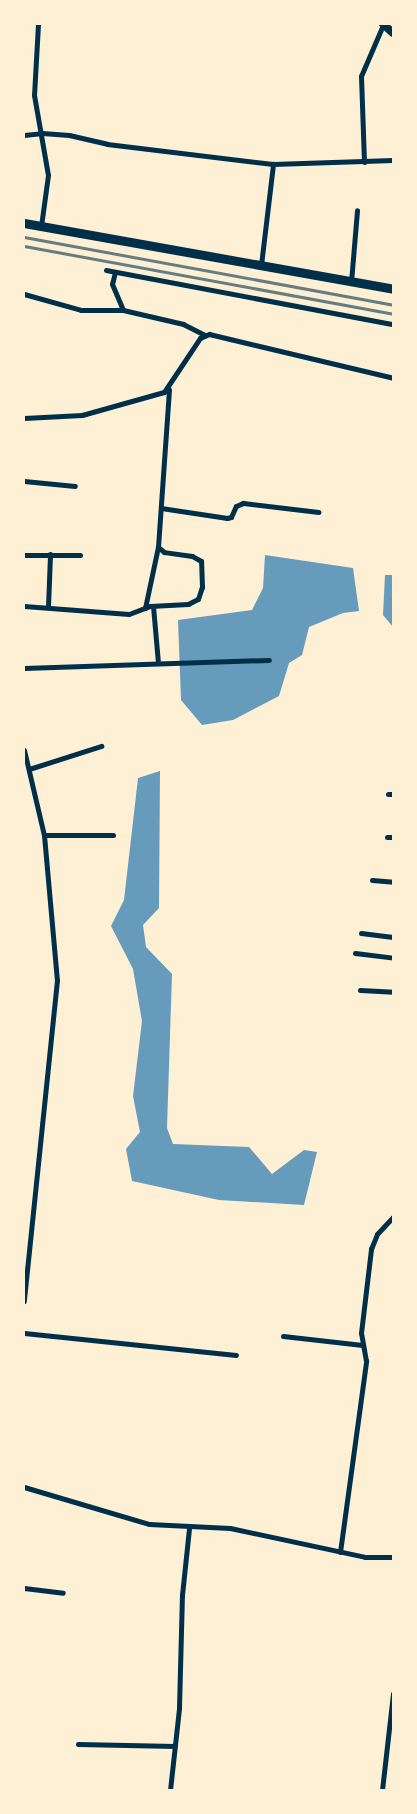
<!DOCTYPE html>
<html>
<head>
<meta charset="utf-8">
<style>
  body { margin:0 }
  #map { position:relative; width:417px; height:1814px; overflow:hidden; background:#fdf0d5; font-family:Roboto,sans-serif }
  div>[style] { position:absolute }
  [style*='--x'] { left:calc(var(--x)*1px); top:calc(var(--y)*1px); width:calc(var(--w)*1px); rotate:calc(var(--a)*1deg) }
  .water>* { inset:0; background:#669bbc }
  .minor>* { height:5px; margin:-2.5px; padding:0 2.5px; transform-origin:2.5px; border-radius:2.5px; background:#003049 }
  .tertiary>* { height:8px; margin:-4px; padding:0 4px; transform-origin:4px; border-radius:4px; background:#003049 }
  .secondary>* { height:9px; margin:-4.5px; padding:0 4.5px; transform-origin:4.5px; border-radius:4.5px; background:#003049 }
  .rail>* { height:3px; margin:-1.5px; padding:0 1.5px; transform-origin:1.5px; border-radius:1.5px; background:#657d81 }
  span { translate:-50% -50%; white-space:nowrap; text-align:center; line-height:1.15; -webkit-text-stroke:5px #fdf0d5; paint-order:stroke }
  .frame { position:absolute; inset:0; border:25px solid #fdf0d5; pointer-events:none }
</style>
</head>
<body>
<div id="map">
  <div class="water">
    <i style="clip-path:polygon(265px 555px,353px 568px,359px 611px,343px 613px,309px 627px,302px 655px,289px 663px,279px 696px,233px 720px,202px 725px,181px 700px,178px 620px,252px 610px,263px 588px)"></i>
    <i style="clip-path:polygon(385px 575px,393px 575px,393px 627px,383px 615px)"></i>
    <i style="clip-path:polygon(160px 771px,159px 908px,143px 925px,146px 947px,172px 974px,167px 1128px,173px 1144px,249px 1147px,272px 1174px,304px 1150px,317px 1152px,304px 1205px,219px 1200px,132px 1181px,126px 1149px,140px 1132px,133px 1096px,142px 1021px,133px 969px,111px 926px,124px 900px,138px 778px)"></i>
  </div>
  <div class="minor">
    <i style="--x:38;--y:24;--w:71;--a:93.2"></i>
    <i style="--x:34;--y:95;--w:81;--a:80.1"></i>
    <i style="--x:48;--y:175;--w:51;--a:97.8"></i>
    <i style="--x:24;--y:135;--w:18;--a:-6"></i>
    <i style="--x:42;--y:133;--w:27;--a:4"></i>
    <i style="--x:69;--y:135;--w:39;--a:13"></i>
    <i style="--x:107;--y:144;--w:167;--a:6.9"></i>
    <i style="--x:273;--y:164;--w:120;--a:-1.9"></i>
    <i style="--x:364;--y:162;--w:86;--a:-92"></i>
    <i style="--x:361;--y:76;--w:56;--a:-66.7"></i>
    <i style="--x:261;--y:265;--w:102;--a:-83.2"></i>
    <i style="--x:106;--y:270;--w:292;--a:10.7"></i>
    <i style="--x:115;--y:272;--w:12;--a:104"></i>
    <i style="--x:112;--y:284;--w:28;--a:67"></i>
    <i style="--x:123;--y:310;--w:62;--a:13.1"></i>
    <i style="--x:183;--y:324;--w:25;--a:27"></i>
    <i style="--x:351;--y:282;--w:72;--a:-85.2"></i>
    <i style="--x:24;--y:294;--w:59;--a:15.7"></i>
    <i style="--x:81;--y:310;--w:42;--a:0"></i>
    <i style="--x:24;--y:418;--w:58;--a:-3"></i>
    <i style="--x:82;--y:415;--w:85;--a:-15.7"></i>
    <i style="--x:164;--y:392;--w:65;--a:-56.3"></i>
    <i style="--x:200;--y:338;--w:10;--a:-24"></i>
    <i style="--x:209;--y:334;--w:189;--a:13.4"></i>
    <i style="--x:24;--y:481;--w:51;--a:5.6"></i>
    <i style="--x:161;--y:508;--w:67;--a:8.6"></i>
    <i style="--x:227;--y:518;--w:4;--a:-14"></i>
    <i style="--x:231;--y:517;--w:12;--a:-66"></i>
    <i style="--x:236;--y:506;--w:8;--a:-23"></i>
    <i style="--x:243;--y:503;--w:76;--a:6.8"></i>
    <i style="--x:24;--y:555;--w:56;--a:0"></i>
    <i style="--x:24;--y:606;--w:105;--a:4.4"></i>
    <i style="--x:129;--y:614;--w:22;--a:-21"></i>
    <i style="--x:150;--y:606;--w:38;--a:-3"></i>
    <i style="--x:188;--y:604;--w:11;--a:-27"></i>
    <i style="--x:198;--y:599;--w:13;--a:-72"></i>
    <i style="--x:202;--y:587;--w:26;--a:-92"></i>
    <i style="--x:201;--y:561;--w:10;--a:-151"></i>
    <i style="--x:192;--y:556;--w:28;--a:-172"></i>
    <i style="--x:164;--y:552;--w:8;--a:-140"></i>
    <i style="--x:158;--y:547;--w:158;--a:-86"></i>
    <i style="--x:153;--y:606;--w:57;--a:85"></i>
    <i style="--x:48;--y:607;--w:53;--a:-87.8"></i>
    <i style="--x:145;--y:608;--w:62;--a:-78"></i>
    <i style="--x:24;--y:668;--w:245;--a:-1.9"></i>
    <i style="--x:24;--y:750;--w:87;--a:76.8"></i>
    <i style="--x:44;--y:835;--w:146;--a:84.9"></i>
    <i style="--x:57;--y:980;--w:323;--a:95.9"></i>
    <i style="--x:29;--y:769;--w:76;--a:-17.7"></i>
    <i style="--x:388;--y:794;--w:5;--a:0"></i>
    <i style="--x:44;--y:835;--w:69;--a:0"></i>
    <i style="--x:387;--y:837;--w:6;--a:0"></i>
    <i style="--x:372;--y:880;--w:21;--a:5"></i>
    <i style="--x:361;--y:933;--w:32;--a:7"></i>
    <i style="--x:355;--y:953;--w:38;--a:7"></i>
    <i style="--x:360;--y:990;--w:33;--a:3"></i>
    <i style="--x:24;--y:1333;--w:213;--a:5.9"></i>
    <i style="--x:283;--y:1336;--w:80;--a:6.5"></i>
    <i style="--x:24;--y:1487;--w:130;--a:16.5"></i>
    <i style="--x:149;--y:1524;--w:81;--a:2.8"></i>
    <i style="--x:230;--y:1528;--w:138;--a:12.1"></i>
    <i style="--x:365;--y:1557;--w:28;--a:0"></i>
    <i style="--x:340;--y:1552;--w:193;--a:-82.2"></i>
    <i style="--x:366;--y:1361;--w:28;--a:-100"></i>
    <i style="--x:361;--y:1333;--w:85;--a:-83.2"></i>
    <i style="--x:371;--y:1249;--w:16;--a:-68"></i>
    <i style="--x:377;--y:1234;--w:23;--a:-47"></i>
    <i style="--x:24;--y:1588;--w:39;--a:7"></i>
    <i style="--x:78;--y:1744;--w:97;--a:1.2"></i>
    <i style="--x:170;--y:1790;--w:82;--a:-83.7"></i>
    <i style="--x:179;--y:1708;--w:113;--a:-88.5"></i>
    <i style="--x:182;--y:1595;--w:67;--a:-84"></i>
    <i style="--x:382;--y:1790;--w:97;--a:-83.5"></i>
  </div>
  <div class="tertiary">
    <i style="--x:383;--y:24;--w:13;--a:42"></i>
  </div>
  <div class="secondary">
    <i style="--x:24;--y:223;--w:375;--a:10.1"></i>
  </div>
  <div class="rail">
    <i style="--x:24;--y:237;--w:375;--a:10.4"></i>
    <i style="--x:24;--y:246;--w:375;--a:10.4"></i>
  </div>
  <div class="frame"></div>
</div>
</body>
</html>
